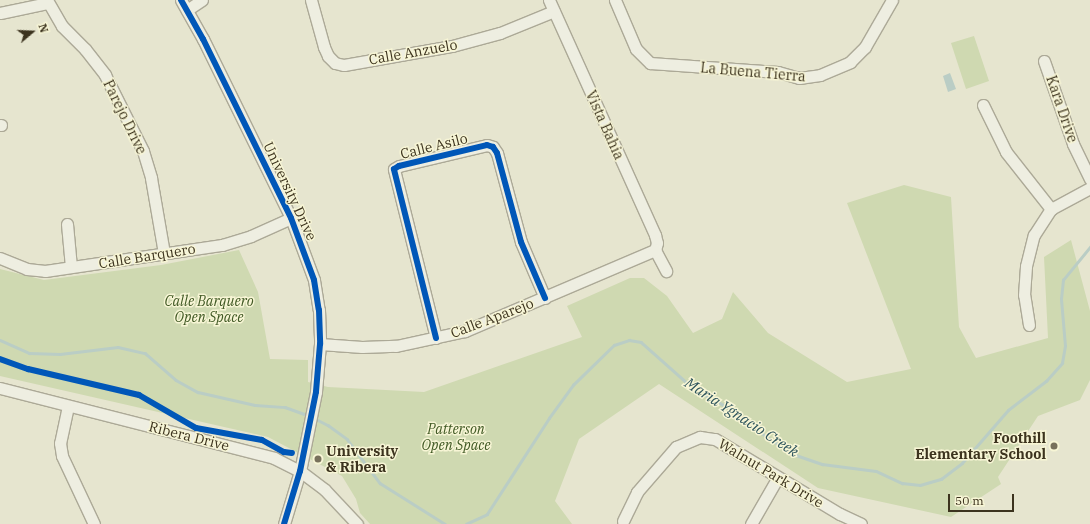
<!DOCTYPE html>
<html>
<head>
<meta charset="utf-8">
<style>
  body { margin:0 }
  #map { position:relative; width:1090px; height:524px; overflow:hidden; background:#e6e5cf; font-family:"IBM Plex Serif",serif }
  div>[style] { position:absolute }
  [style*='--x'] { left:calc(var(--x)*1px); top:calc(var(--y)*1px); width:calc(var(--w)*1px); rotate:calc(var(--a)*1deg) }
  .green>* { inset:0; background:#cfd9b1 }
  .water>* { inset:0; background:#bacdc5 }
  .stream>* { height:2.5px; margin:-1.25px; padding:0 1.25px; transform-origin:1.25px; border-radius:1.25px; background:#bacdc5 }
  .roads { filter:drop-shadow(1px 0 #aca997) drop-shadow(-1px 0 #aca997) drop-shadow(0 1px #aca997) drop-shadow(0 -1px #aca997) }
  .minor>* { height:11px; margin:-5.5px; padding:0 5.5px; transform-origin:5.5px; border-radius:5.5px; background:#eeeee1 }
  .cycleway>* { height:6px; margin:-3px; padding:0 3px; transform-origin:3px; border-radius:3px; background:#0057b8 }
  .dots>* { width:11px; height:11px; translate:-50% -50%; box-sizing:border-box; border:2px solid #f7f5d5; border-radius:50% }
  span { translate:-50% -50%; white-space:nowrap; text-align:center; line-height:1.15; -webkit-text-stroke:3px #f7f5d5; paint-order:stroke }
  .street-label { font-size:14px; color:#3c331e }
  .park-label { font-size:14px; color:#405924; font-style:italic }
  .poi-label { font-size:14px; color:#3c331e; font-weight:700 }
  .right { translate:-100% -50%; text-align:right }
  .left { translate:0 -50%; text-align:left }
  .water-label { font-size:15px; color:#2d545c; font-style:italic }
  .north { position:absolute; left:12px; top:12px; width:40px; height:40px; -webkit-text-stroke:3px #f7f5d5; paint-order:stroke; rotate:71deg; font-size:11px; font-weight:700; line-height:16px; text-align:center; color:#3c331e }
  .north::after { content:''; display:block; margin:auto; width:14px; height:18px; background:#3c331e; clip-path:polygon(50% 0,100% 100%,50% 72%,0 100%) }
  .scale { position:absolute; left:948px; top:494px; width:66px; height:18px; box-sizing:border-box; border:2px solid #3c331e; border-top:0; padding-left:5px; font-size:12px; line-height:14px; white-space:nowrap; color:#3c331e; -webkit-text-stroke:3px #f7f5d5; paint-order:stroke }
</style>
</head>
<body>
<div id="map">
  <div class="green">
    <i style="clip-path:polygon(974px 36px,989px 81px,966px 89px,951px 43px)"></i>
    <i style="clip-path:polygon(904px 185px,951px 197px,959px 327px,976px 358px,1048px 338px,1044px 257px,1071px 240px,1090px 311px,1090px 380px,1080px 400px,1038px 416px,998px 477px,1001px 484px,951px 517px,818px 488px,659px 384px,579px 439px,555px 501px,572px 524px,370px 524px,360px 513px,356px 499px,342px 476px,268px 437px,0 376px,0 269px,44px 280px,161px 265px,239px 250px,258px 292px,270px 359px,308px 360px,308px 382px,328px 387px,424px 392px,582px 337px,567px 306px,630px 278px,644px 278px,667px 296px,693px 333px,722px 319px,733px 292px,768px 333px,847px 382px,911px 369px,847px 203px)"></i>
  </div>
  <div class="water">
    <i style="clip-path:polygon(950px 73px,956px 89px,948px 92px,943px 76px)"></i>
  </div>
  <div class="stream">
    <i style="--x:0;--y:340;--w:32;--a:24"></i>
    <i style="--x:29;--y:353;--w:31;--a:2"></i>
    <i style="--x:60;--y:354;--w:58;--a:-6.9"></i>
    <i style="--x:118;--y:347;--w:28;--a:13"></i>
    <i style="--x:145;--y:353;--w:41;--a:41.1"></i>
    <i style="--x:176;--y:380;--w:25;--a:29"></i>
    <i style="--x:198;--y:392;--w:58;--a:12.8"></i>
    <i style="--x:255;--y:405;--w:30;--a:4"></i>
    <i style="--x:285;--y:407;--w:23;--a:20"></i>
    <i style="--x:314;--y:418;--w:16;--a:27"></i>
    <i style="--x:328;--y:425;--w:24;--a:36"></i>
    <i style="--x:347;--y:439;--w:55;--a:53.1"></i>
    <i style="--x:380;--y:483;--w:77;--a:32.2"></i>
    <i style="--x:466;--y:524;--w:23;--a:-25"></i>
    <i style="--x:487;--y:514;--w:114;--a:-57.1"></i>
    <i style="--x:549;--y:418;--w:41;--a:-54"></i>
    <i style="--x:573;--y:385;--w:57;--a:-44.3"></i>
    <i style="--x:614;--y:345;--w:16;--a:-18"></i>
    <i style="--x:629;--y:340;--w:12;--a:9"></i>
    <i style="--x:641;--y:342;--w:71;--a:41.6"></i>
    <i style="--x:694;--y:389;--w:42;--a:28.4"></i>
    <i style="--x:731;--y:409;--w:23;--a:41"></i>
    <i style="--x:748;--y:424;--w:54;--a:33.7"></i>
    <i style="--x:793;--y:454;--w:31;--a:19"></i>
    <i style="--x:822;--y:464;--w:54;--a:7.4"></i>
    <i style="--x:876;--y:471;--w:29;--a:25"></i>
    <i style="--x:902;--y:483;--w:18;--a:6"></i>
    <i style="--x:920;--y:485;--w:22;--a:-16"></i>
    <i style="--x:941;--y:479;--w:26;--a:-37"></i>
    <i style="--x:962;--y:463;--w:70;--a:-49"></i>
    <i style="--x:1008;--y:410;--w:48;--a:-37.3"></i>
    <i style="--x:1046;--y:381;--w:24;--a:-48"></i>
    <i style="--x:1062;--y:363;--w:17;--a:-80"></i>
    <i style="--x:1065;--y:346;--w:47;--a:-94.9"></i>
    <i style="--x:1061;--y:299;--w:19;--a:-84"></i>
    <i style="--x:1063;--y:280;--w:43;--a:-50.7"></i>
  </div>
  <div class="roads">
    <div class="minor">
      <i style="--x:47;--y:0;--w:30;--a:60"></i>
      <i style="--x:62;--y:26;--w:33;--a:45"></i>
      <i style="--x:85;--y:49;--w:33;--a:52"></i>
      <i style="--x:105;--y:75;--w:85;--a:63.4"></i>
      <i style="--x:143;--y:151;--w:28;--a:73"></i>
      <i style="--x:151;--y:178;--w:76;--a:80.2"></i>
      <i style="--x:181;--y:0;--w:45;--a:60.6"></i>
      <i style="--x:203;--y:39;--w:199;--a:63.8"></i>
      <i style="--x:291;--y:218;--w:66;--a:69.6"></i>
      <i style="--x:314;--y:280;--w:30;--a:81"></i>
      <i style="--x:319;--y:310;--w:34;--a:88"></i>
      <i style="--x:320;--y:344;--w:48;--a:94.8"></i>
      <i style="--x:316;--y:392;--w:81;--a:101.4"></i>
      <i style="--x:300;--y:471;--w:55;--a:106.8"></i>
      <i style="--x:311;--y:0;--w:49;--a:74.5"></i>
      <i style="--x:324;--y:47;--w:10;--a:66"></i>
      <i style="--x:328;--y:56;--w:10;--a:45"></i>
      <i style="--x:335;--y:63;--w:9;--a:13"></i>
      <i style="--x:344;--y:65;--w:110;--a:-10"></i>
      <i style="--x:452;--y:46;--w:50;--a:-15.2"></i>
      <i style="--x:500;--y:33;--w:58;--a:-22.2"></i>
      <i style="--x:549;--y:0;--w:258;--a:65.7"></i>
      <i style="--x:655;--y:235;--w:8;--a:76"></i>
      <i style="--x:657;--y:243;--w:7;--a:106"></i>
      <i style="--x:615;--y:0;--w:53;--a:66.8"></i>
      <i style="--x:636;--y:49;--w:20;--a:45"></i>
      <i style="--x:650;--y:63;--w:128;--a:4"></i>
      <i style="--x:778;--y:72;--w:22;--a:16"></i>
      <i style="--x:799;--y:78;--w:21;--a:-8"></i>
      <i style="--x:820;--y:75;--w:33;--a:-23"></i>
      <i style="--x:850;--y:62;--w:21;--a:-45"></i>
      <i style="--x:865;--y:47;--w:54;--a:-60.1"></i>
      <i style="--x:187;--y:10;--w:18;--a:-34"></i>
      <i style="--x:0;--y:13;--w:48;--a:-12"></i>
      <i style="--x:1044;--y:61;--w:88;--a:70.7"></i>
      <i style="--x:1073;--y:144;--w:39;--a:64"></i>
      <i style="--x:983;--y:105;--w:52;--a:63.9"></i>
      <i style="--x:1006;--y:152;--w:73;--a:51.7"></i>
      <i style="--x:0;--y:125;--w:1;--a:0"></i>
      <i style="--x:67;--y:224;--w:43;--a:84.7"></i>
      <i style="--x:655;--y:250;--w:24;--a:62"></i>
      <i style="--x:0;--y:258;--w:29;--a:22"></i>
      <i style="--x:27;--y:269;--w:18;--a:6"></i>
      <i style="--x:45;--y:271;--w:179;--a:-8.4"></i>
      <i style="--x:222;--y:245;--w:30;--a:-17"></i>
      <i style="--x:251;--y:236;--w:44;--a:-24.2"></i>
      <i style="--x:1029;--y:325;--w:30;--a:-99"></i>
      <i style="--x:1024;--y:295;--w:29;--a:-86"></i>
      <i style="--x:1026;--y:266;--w:32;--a:-76"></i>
      <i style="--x:1034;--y:235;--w:31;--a:-57"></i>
      <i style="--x:1051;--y:209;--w:44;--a:-28.3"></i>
      <i style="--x:436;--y:338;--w:174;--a:-104"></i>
      <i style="--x:394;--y:169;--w:6;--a:-31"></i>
      <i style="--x:399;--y:166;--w:90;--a:-13.4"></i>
      <i style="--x:487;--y:145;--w:6;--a:18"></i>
      <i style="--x:493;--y:147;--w:7;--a:56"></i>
      <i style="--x:497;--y:153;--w:92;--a:74.9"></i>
      <i style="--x:521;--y:242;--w:61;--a:66.8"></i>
      <i style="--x:320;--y:344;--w:42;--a:4.1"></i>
      <i style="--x:362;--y:347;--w:34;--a:-2"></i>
      <i style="--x:396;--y:346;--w:71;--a:-12.3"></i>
      <i style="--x:465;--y:331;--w:207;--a:-23.1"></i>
      <i style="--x:0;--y:388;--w:283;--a:14.3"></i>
      <i style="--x:274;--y:458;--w:29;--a:27"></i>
      <i style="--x:300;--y:471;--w:31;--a:37"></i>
      <i style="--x:325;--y:490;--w:47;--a:46.7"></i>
      <i style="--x:68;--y:406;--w:38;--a:102"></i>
      <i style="--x:60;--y:443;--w:13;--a:81"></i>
      <i style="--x:62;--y:456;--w:75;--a:64.8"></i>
      <i style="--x:623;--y:521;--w:32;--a:-64"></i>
      <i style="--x:637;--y:492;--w:60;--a:-49.1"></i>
      <i style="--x:676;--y:447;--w:26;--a:-23"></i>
      <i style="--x:700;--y:437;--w:15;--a:8"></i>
      <i style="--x:715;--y:439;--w:146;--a:31"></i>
      <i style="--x:840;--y:514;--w:23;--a:25"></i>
      <i style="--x:751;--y:524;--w:54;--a:-60.1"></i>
    </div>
  </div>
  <div class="cycleway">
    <i style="--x:181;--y:0;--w:45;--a:60.6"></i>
    <i style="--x:203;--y:39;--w:199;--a:63.8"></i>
    <i style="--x:291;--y:218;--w:66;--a:69.6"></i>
    <i style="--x:314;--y:280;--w:30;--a:81"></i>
    <i style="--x:319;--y:310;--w:34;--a:88"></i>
    <i style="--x:320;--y:344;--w:48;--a:94.8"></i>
    <i style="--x:316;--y:392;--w:81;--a:101.4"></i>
    <i style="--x:300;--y:471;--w:55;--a:106.8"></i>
    <i style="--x:436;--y:338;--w:174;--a:-104"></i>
    <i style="--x:394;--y:169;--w:6;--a:-31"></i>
    <i style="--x:399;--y:166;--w:90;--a:-13.4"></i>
    <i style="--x:487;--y:145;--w:6;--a:18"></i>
    <i style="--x:493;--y:147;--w:7;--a:56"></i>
    <i style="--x:497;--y:153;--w:92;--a:74.9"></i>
    <i style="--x:521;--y:242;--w:61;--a:66.8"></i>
    <i style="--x:0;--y:359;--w:30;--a:20"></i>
    <i style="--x:28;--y:369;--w:114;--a:13.2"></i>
    <i style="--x:139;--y:395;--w:66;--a:30.1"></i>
    <i style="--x:196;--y:428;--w:67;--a:10.3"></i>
    <i style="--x:262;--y:440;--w:25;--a:29"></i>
    <i style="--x:284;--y:452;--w:8;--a:7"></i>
  </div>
  <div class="dots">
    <i style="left:1054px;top:446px;background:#78715c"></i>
    <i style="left:318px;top:459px;background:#78715c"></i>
  </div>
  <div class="street-label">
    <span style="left:413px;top:52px;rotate:-10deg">Calle Anzuelo</span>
    <span style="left:753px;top:72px;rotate:5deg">La Buena Tierra</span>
    <span style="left:1062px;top:109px;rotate:71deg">Kara Drive</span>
    <span style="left:125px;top:117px;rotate:64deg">Parejo Drive</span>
    <span style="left:605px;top:125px;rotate:66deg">Vista Bahia</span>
    <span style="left:434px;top:146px;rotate:-14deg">Calle Asilo</span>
    <span style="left:290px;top:191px;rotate:65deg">University Drive</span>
    <span style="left:147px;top:256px;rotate:-9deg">Calle Barquero</span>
    <span style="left:492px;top:318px;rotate:-21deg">Calle Aparejo</span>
    <span style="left:189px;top:436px;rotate:14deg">Ribera Drive</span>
    <span style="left:771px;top:473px;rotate:31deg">Walnut Park Drive</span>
  </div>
  <div class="park-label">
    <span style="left:209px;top:309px">Calle Barquero<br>Open Space</span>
    <span style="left:456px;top:437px">Patterson<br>Open Space</span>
  </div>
  <div class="poi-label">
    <span class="right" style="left:1046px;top:446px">Foothill<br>Elementary School</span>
    <span class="left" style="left:326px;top:459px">University<br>&amp; Ribera</span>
  </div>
  <div class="water-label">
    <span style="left:742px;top:417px;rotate:33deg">Maria Ygnacio Creek</span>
  </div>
  <div class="north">N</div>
  <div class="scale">50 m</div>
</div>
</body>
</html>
